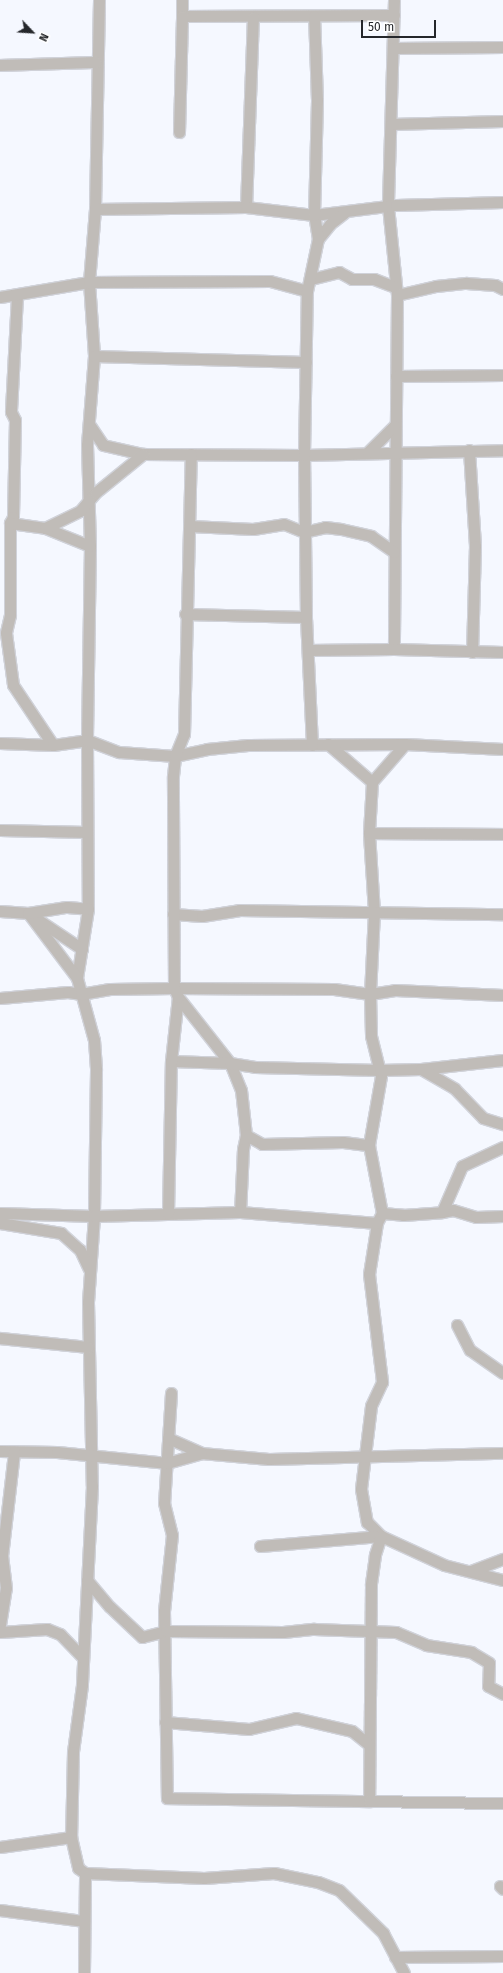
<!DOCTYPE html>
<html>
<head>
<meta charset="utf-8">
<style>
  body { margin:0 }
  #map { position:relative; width:503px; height:1973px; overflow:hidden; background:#f5f8ff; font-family:"Fira Sans",sans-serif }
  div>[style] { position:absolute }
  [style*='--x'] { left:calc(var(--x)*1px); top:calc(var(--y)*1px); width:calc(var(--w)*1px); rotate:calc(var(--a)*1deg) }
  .roads { filter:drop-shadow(1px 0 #d0d2d9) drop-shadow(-1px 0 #d0d2d9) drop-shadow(0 1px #d0d2d9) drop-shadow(0 -1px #d0d2d9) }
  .minor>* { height:11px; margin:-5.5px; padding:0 5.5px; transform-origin:5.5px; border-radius:5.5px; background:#c0bcb8 }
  span { translate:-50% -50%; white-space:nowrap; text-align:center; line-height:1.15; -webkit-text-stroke:3px #fff; paint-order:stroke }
  .north { position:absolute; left:12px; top:12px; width:40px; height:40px; -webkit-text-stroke:3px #fff; paint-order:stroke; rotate:115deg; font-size:11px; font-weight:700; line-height:16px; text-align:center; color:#25272b }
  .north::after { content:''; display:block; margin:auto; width:14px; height:18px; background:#25272b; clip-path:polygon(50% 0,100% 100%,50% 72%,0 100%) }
  .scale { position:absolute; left:361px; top:20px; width:75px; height:18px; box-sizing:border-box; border:2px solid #25272b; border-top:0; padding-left:5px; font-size:12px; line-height:14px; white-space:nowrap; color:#25272b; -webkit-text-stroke:3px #fff; paint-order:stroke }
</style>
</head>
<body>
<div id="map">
  <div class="roads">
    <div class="minor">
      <i style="--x:99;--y:0;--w:209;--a:91.1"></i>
      <i style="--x:95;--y:209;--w:73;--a:94.7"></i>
      <i style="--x:89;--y:282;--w:74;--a:86.1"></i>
      <i style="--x:94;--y:356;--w:89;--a:94.5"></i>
      <i style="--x:87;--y:445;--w:101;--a:88.3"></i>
      <i style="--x:90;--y:546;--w:194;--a:90.9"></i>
      <i style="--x:87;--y:740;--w:169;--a:89.7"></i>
      <i style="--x:88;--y:909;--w:70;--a:99.1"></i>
      <i style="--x:77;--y:978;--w:64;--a:74.7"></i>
      <i style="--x:94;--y:1040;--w:30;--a:86"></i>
      <i style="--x:96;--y:1070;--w:146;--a:90.8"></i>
      <i style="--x:94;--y:1216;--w:86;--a:94"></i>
      <i style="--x:88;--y:1302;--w:184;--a:88.8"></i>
      <i style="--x:92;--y:1486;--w:199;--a:92.9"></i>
      <i style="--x:82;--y:1685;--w:68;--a:97.7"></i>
      <i style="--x:73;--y:1752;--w:85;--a:91.3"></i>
      <i style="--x:71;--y:1837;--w:32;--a:77"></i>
      <i style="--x:78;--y:1868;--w:9;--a:36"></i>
      <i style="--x:85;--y:1873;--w:119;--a:2.4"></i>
      <i style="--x:204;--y:1878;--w:70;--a:-4.1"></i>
      <i style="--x:274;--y:1873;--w:45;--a:11.6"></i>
      <i style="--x:318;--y:1882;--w:22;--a:21"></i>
      <i style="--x:339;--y:1890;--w:62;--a:44.3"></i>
      <i style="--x:383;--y:1933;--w:45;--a:62.3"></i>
      <i style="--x:182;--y:0;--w:16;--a:90"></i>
      <i style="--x:182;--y:16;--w:212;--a:-0.3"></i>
      <i style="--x:394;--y:0;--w:206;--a:91.7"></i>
      <i style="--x:388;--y:206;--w:89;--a:84.2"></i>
      <i style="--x:397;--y:295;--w:354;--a:90.5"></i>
      <i style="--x:393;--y:48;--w:110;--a:-0.5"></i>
      <i style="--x:0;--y:65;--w:96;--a:-1.8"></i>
      <i style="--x:391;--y:124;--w:112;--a:-1.5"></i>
      <i style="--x:179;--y:132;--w:116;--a:-88.5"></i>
      <i style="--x:246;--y:207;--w:190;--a:-87.9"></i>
      <i style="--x:95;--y:209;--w:151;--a:-0.8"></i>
      <i style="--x:246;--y:207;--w:68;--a:6.7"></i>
      <i style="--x:314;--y:215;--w:83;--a:-7"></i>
      <i style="--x:396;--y:205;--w:107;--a:-1.6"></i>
      <i style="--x:318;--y:239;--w:19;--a:-51"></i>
      <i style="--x:330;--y:224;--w:18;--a:-38"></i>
      <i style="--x:311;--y:279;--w:29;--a:-14"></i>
      <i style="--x:339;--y:272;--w:15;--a:28"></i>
      <i style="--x:352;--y:279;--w:22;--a:0"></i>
      <i style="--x:374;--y:279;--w:22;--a:21"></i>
      <i style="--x:397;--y:295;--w:40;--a:-13"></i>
      <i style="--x:436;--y:286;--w:30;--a:-6"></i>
      <i style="--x:466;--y:283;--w:29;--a:4"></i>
      <i style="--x:495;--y:285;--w:9;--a:27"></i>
      <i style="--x:17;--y:296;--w:116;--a:93"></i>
      <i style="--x:11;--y:412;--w:9;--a:63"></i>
      <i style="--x:15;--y:420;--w:97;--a:91.2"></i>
      <i style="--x:13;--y:517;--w:7;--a:117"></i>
      <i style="--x:10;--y:523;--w:92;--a:90"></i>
      <i style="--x:10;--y:615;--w:18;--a:103"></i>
      <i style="--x:6;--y:633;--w:52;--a:82.3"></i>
      <i style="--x:13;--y:685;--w:72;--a:56.3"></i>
      <i style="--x:0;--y:297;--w:90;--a:-9.6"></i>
      <i style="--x:89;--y:282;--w:181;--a:-0.3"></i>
      <i style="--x:270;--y:281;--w:38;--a:15"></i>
      <i style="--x:94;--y:356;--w:212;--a:1.6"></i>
      <i style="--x:396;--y:376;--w:107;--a:-0.5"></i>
      <i style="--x:89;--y:424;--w:25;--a:56"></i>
      <i style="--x:103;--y:445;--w:41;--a:12.7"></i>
      <i style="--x:143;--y:454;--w:161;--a:0.4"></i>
      <i style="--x:304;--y:455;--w:199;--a:-1.4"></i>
      <i style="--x:469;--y:450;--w:96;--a:86.4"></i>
      <i style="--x:475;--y:546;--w:106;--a:91.6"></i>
      <i style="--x:368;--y:452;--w:37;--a:-45"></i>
      <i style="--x:10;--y:523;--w:35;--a:8"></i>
      <i style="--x:45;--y:528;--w:48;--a:21.8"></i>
      <i style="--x:190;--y:526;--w:63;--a:2.7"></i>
      <i style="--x:253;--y:529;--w:31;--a:-9"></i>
      <i style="--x:284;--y:524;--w:22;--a:22"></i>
      <i style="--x:304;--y:532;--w:22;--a:-13"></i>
      <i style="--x:325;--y:527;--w:16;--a:7"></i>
      <i style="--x:341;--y:529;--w:31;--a:13"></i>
      <i style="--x:371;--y:536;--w:28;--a:35"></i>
      <i style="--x:45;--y:528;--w:39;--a:-26"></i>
      <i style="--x:80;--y:511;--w:23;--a:-50"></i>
      <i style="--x:95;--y:493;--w:62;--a:-39.1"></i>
      <i style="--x:185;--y:614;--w:121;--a:1.4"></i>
      <i style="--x:309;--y:650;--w:85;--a:-0.7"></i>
      <i style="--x:394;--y:649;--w:109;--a:1.6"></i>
      <i style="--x:0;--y:743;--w:53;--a:2.2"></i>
      <i style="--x:53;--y:745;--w:34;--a:-8"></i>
      <i style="--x:87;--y:740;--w:34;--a:21"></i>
      <i style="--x:119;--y:752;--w:56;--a:4.1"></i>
      <i style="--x:175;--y:756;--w:33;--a:-12"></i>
      <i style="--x:207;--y:749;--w:41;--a:-5.6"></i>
      <i style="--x:248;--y:745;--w:157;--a:-0.4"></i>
      <i style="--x:405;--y:744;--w:98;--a:2.9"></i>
      <i style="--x:328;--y:744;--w:58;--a:40.8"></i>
      <i style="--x:405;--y:744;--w:50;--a:131"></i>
      <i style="--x:372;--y:782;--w:51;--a:93.4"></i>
      <i style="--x:369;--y:833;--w:79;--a:86.4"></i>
      <i style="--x:374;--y:912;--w:82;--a:92.8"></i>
      <i style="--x:370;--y:994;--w:42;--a:88.6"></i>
      <i style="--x:371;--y:1036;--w:41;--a:76"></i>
      <i style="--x:381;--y:1076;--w:70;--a:99.9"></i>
      <i style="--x:369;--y:1145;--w:69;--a:79.2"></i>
      <i style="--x:382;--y:1213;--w:11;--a:117"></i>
      <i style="--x:377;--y:1223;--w:52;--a:98.9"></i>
      <i style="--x:369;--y:1274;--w:109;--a:83.1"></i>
      <i style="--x:382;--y:1382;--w:26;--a:115"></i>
      <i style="--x:371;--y:1406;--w:84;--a:96.9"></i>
      <i style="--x:361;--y:1489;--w:34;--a:80"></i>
      <i style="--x:367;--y:1522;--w:20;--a:45"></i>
      <i style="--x:381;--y:1536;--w:69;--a:24.7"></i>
      <i style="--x:444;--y:1565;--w:61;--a:14.3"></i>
      <i style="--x:312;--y:745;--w:128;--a:-92.7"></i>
      <i style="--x:306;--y:617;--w:162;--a:-90.7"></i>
      <i style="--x:304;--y:455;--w:164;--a:-89"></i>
      <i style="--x:307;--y:291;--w:53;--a:-78.1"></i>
      <i style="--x:318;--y:239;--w:24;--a:-99"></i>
      <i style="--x:314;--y:215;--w:115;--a:-88.5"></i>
      <i style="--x:317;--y:100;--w:84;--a:-92"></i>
      <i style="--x:0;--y:830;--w:87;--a:1.3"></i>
      <i style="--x:369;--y:833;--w:134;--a:0.4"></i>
      <i style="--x:0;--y:911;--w:28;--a:4"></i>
      <i style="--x:28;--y:913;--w:65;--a:33.7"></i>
      <i style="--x:173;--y:914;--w:29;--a:4"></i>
      <i style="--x:202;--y:916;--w:37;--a:-9"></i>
      <i style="--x:239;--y:910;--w:264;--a:0.9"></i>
      <i style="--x:77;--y:978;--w:81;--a:-127"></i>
      <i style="--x:28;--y:913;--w:39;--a:-9"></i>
      <i style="--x:67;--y:907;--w:21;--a:5"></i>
      <i style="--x:178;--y:997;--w:84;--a:51.8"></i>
      <i style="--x:230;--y:1063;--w:29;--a:68"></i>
      <i style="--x:241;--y:1090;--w:45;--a:83.7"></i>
      <i style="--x:246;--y:1135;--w:14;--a:102"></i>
      <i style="--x:243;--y:1149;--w:63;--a:92.7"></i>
      <i style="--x:0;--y:998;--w:68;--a:-5"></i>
      <i style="--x:68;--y:992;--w:13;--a:9"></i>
      <i style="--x:81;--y:994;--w:29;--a:-10"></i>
      <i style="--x:110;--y:989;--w:64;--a:-0.9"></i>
      <i style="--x:174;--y:988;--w:160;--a:0.4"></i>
      <i style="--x:334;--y:989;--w:36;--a:8"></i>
      <i style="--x:370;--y:994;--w:25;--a:-9"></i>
      <i style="--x:395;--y:990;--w:108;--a:2.7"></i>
      <i style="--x:171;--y:1061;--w:59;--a:1.9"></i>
      <i style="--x:230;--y:1063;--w:25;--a:9"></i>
      <i style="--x:255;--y:1067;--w:125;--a:1.4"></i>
      <i style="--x:380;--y:1070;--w:41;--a:-1.4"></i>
      <i style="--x:421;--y:1069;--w:82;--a:-6.3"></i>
      <i style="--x:421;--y:1069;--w:39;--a:30"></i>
      <i style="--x:455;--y:1089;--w:40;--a:46"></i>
      <i style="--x:483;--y:1118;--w:21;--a:17"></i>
      <i style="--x:246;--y:1135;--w:18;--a:29"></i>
      <i style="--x:262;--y:1144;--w:81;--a:-1.4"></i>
      <i style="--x:343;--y:1142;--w:26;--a:7"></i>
      <i style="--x:442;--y:1212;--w:11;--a:-10"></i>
      <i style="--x:453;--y:1210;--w:24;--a:17"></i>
      <i style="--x:476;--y:1217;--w:27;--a:-2"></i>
      <i style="--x:0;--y:1213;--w:94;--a:1.8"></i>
      <i style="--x:94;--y:1216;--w:146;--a:-1.6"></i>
      <i style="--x:240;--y:1212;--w:137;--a:4.6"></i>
      <i style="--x:168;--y:1213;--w:152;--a:-88.9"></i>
      <i style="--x:171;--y:1061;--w:64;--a:-83.8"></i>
      <i style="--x:178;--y:997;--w:10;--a:-114"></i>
      <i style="--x:174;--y:988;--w:212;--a:-90.3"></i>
      <i style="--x:173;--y:776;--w:20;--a:-84"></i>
      <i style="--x:175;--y:756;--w:24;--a:-68"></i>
      <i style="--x:184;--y:734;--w:280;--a:-88.6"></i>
      <i style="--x:382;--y:1213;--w:21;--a:5"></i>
      <i style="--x:403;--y:1215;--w:39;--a:-4"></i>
      <i style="--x:442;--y:1212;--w:50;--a:-66.5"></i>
      <i style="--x:462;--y:1166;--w:45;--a:-24.9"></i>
      <i style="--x:0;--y:1223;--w:62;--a:9.3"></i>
      <i style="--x:61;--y:1233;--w:25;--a:42"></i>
      <i style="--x:80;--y:1250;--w:21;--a:65"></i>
      <i style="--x:457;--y:1325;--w:28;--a:63"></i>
      <i style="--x:470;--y:1350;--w:40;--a:34.9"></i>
      <i style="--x:0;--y:1338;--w:88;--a:5.8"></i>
      <i style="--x:171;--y:1393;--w:110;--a:93.6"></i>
      <i style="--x:164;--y:1503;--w:33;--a:76"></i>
      <i style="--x:172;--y:1535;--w:76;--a:96"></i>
      <i style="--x:164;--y:1611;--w:187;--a:89.1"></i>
      <i style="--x:167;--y:1798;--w:202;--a:0.9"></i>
      <i style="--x:168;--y:1438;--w:36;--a:24"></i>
      <i style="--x:201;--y:1453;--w:68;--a:5"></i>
      <i style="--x:269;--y:1459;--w:234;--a:-1.5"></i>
      <i style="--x:0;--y:1451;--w:57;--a:1"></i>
      <i style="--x:57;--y:1452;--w:111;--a:5.7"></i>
      <i style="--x:167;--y:1463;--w:35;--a:-16"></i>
      <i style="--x:260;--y:1546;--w:121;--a:-4.7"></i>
      <i style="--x:381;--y:1536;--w:20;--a:108"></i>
      <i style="--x:375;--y:1555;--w:30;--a:98"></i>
      <i style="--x:371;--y:1585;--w:216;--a:90.5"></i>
      <i style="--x:369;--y:1801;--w:134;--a:0.9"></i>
      <i style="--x:471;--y:1571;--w:34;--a:-21"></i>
      <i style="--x:87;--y:1580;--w:35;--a:50"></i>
      <i style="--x:110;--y:1607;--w:44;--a:43.2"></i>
      <i style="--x:142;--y:1637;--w:25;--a:-14"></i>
      <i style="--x:166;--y:1631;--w:117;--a:0.5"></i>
      <i style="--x:283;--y:1632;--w:31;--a:-6"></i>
      <i style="--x:314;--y:1629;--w:82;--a:2.1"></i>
      <i style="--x:396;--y:1632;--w:33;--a:23"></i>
      <i style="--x:426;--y:1645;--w:46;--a:8.8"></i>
      <i style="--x:471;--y:1652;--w:21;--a:31"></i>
      <i style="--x:489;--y:1663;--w:23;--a:92"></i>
      <i style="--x:488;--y:1686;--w:17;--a:28"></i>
      <i style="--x:0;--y:1625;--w:37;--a:-81"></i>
      <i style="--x:6;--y:1588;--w:32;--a:-97"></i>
      <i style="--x:2;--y:1556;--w:105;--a:-83.4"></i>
      <i style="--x:0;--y:1632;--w:47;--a:-3.7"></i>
      <i style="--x:47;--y:1629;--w:14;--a:21"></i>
      <i style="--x:60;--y:1634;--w:33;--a:46"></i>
      <i style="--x:165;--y:1722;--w:84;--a:4.8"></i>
      <i style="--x:249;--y:1729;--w:48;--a:-13.2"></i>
      <i style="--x:296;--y:1718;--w:57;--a:13.1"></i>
      <i style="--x:352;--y:1731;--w:22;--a:39"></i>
      <i style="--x:0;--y:1847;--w:72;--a:-8"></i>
      <i style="--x:500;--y:1886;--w:4;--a:45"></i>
      <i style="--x:0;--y:1910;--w:85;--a:7.5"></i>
      <i style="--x:395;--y:1957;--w:108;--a:-0.5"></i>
      <i style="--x:84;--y:1973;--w:100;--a:-89.4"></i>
    </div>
  </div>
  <div class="north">N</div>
  <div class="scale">50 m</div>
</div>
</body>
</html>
